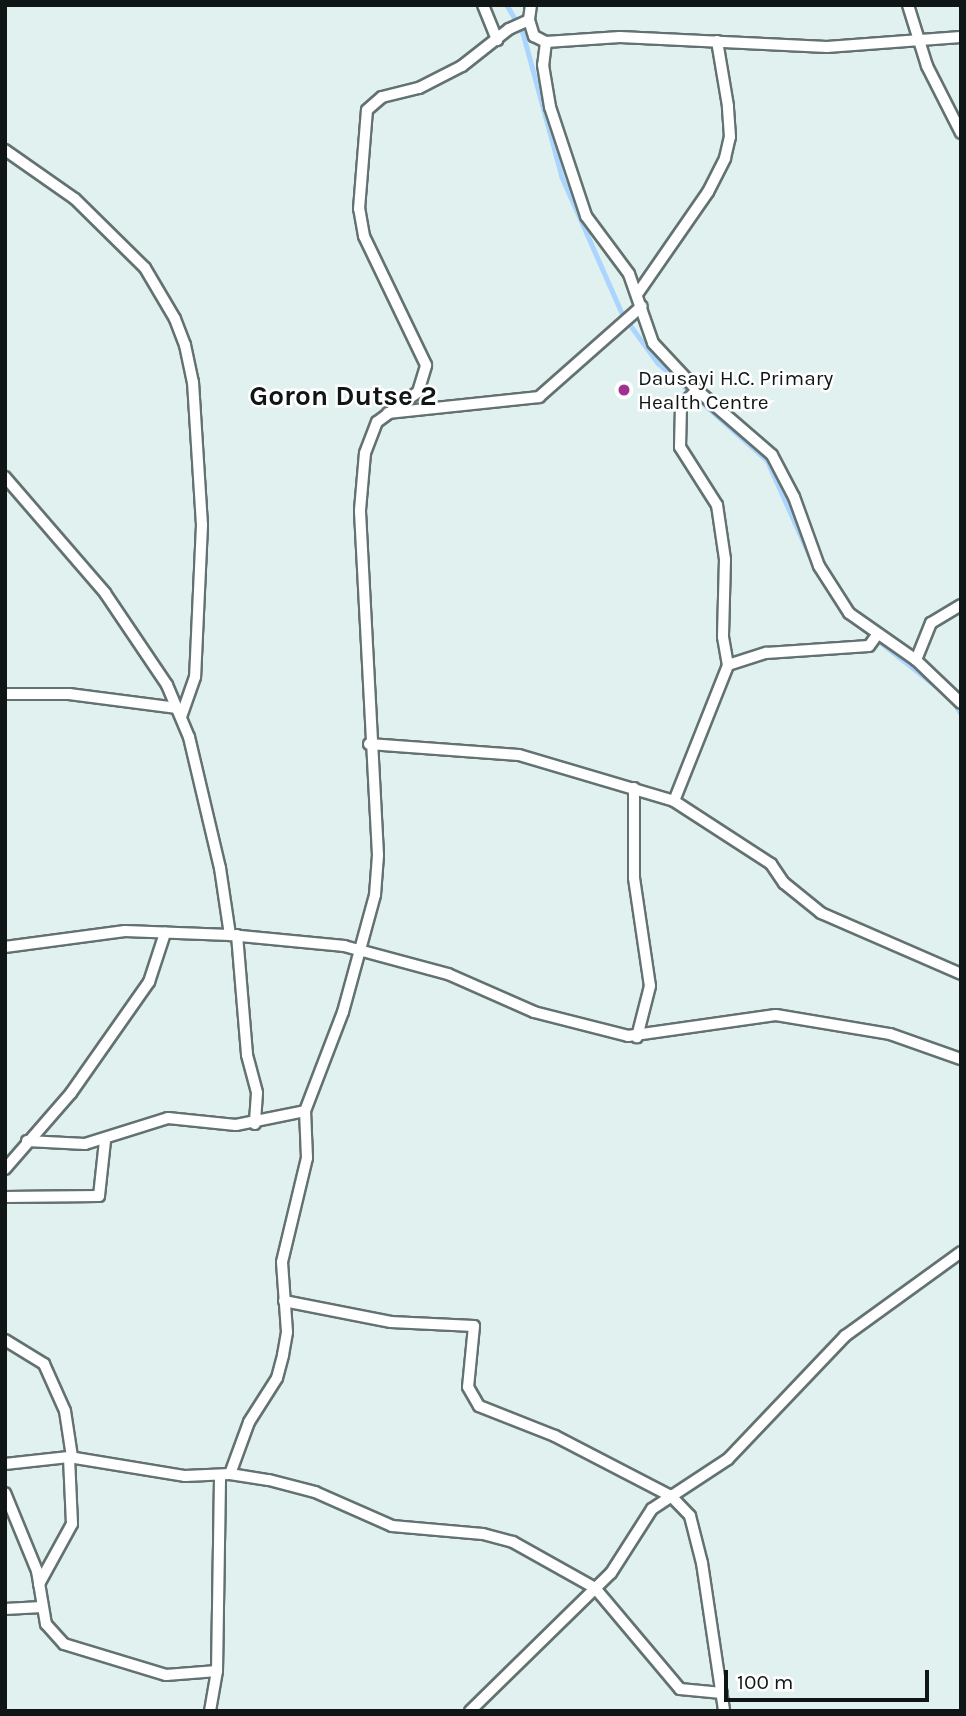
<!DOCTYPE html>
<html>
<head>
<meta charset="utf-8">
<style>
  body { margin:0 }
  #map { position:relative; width:966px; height:1716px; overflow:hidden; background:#e0f1ef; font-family:Karla,sans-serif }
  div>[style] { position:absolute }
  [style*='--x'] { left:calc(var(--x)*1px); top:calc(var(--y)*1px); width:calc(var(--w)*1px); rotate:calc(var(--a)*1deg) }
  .stream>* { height:4.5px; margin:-2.25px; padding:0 2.25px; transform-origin:2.25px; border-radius:2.25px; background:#abd5fe }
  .roads { filter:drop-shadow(2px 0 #637271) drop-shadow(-2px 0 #637271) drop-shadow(0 2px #637271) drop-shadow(0 -2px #637271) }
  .street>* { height:10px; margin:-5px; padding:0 5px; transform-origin:5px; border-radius:5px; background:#fff }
  .dots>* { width:19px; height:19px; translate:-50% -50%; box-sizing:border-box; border:4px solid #fff; border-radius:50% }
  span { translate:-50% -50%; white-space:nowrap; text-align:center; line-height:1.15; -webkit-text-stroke:5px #fff; paint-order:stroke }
  .poi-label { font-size:21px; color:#101616 }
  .left { translate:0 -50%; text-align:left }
  .district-label { font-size:28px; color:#101616; font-weight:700 }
  .frame { position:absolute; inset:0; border:7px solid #101616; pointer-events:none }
  .scale { position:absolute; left:724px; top:1670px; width:205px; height:32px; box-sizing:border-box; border:4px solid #101616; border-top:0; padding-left:9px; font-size:21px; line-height:24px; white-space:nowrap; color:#101616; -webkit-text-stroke:5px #fff; paint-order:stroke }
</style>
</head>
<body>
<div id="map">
  <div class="stream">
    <i style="--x:507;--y:5;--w:32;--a:60"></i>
    <i style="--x:523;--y:33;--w:149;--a:74.8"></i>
    <i style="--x:562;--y:177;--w:151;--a:66.2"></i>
    <i style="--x:623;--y:315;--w:59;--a:53.9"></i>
    <i style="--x:658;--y:363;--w:146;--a:41.7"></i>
    <i style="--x:767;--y:460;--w:105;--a:65.9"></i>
    <i style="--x:815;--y:567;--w:44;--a:58.1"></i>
    <i style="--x:845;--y:614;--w:116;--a:38.4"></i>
    <i style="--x:953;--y:701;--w:15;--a:58"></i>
  </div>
  <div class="roads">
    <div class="street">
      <i style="--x:483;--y:5;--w:38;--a:68"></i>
      <i style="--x:531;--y:5;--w:15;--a:98"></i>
      <i style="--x:529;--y:20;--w:17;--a:73"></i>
      <i style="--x:534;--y:36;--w:13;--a:27"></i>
      <i style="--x:546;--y:42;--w:74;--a:-3.9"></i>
      <i style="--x:620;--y:37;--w:207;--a:2.8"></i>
      <i style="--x:827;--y:47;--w:134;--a:-4.3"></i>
      <i style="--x:908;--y:5;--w:64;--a:72.7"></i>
      <i style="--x:927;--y:66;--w:75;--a:63.1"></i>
      <i style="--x:546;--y:42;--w:23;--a:97"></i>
      <i style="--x:543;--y:65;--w:43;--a:80.5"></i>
      <i style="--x:550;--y:107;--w:115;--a:71.7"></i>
      <i style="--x:586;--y:216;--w:72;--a:53.4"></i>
      <i style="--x:629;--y:274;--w:73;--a:70.8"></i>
      <i style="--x:653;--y:343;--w:64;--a:46.9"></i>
      <i style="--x:697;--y:390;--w:99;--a:40.9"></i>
      <i style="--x:772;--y:455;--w:47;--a:62.4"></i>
      <i style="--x:794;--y:497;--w:73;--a:70.1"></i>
      <i style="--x:819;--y:566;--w:56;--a:57.4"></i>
      <i style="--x:849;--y:613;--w:82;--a:35"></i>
      <i style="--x:916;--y:660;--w:62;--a:43.7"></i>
      <i style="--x:5;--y:150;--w:85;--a:35"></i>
      <i style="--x:75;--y:199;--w:98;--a:44.6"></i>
      <i style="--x:145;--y:268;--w:59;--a:59.5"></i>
      <i style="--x:175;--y:319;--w:28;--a:69"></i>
      <i style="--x:185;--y:345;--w:38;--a:78"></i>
      <i style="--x:193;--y:382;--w:143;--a:86.4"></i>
      <i style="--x:202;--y:525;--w:152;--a:92.6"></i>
      <i style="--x:195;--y:677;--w:42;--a:109.3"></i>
      <i style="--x:638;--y:293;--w:123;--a:-55.3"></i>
      <i style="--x:708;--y:192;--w:38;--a:-63"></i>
      <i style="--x:725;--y:158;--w:22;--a:-77"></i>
      <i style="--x:730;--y:137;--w:31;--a:-94"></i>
      <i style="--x:728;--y:106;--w:66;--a:-99.6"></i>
      <i style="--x:697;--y:390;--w:23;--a:135"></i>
      <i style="--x:681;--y:406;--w:41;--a:91.4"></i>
      <i style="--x:680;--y:447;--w:69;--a:57.5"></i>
      <i style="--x:717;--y:505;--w:55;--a:81.6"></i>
      <i style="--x:725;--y:559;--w:78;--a:91.5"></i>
      <i style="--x:723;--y:637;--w:28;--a:80"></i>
      <i style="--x:388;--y:413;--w:152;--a:-6"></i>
      <i style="--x:539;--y:397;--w:137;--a:-41.5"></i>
      <i style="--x:5;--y:477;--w:153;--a:49.2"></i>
      <i style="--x:105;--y:593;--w:111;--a:56"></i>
      <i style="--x:167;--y:685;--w:56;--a:67.1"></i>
      <i style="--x:189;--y:737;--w:135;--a:76.7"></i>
      <i style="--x:220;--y:868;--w:68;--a:81.5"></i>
      <i style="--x:916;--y:660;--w:40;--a:-68"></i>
      <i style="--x:931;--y:623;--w:35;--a:-31"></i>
      <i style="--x:5;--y:694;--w:64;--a:0"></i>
      <i style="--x:69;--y:694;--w:109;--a:7.4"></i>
      <i style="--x:369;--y:744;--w:150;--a:4.2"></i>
      <i style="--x:519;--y:755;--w:162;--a:16.5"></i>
      <i style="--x:674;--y:801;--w:116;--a:33"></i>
      <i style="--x:771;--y:864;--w:23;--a:56"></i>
      <i style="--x:784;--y:883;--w:48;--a:39"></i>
      <i style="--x:821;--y:913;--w:153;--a:23.5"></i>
      <i style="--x:634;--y:788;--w:90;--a:90"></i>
      <i style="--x:634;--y:878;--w:109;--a:81.6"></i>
      <i style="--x:650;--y:986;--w:53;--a:104.3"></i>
      <i style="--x:674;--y:801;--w:146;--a:-68.3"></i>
      <i style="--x:728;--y:665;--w:40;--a:-18"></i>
      <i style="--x:766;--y:653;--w:103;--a:-3.9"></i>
      <i style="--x:869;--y:646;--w:14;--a:-54"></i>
      <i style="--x:237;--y:935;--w:120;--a:85.2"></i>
      <i style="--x:247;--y:1055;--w:39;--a:75"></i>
      <i style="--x:257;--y:1093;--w:31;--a:94"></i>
      <i style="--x:5;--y:947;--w:121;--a:-7.6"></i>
      <i style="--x:125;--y:931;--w:105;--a:2.2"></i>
      <i style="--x:230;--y:935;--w:115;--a:5.5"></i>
      <i style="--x:344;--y:946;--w:108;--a:15.1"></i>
      <i style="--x:448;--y:974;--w:94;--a:23.8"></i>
      <i style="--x:534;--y:1012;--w:97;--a:14.3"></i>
      <i style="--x:628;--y:1036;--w:149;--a:-8.1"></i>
      <i style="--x:776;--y:1015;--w:116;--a:9.5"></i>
      <i style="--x:890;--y:1034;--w:75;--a:19.4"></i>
      <i style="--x:27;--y:1141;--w:58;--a:3"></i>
      <i style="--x:85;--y:1144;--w:87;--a:-17.4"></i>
      <i style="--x:168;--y:1118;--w:68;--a:5.9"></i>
      <i style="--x:236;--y:1125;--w:70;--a:-11.5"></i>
      <i style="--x:5;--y:1169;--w:101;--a:-49"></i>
      <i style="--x:71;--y:1093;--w:136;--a:-54.9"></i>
      <i style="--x:149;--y:982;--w:52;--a:-71.9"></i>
      <i style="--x:5;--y:1197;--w:94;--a:-0.6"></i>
      <i style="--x:99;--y:1196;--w:55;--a:-83.8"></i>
      <i style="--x:284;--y:1301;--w:109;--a:11.1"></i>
      <i style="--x:391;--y:1322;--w:83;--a:2.8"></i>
      <i style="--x:474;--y:1326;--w:61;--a:95.6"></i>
      <i style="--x:468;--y:1387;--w:22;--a:60"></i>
      <i style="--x:479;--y:1406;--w:82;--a:21.5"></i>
      <i style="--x:555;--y:1436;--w:128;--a:27.4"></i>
      <i style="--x:5;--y:1340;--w:46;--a:31.6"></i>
      <i style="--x:44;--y:1364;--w:51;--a:65.9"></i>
      <i style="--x:65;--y:1411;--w:47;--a:81.3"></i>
      <i style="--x:5;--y:1464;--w:64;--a:-6.2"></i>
      <i style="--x:69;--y:1457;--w:118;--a:9.3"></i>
      <i style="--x:185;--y:1476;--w:45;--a:-2.5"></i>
      <i style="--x:230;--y:1474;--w:39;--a:9"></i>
      <i style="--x:269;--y:1480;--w:48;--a:14.6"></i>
      <i style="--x:315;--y:1492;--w:84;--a:23.8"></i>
      <i style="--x:392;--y:1526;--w:91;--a:5"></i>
      <i style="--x:483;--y:1534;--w:31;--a:15"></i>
      <i style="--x:513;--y:1542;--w:94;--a:29.3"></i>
      <i style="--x:595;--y:1588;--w:132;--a:49.9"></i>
      <i style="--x:680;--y:1689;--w:42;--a:5.4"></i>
      <i style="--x:230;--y:1474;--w:55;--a:-69.9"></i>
      <i style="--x:249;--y:1422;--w:52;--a:-57.5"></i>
      <i style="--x:277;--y:1378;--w:24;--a:-75"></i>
      <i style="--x:283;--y:1355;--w:23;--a:-80"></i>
      <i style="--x:287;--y:1332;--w:70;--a:-94.1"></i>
      <i style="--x:282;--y:1262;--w:107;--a:-76.5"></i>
      <i style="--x:307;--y:1158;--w:47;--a:-92.4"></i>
      <i style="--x:305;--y:1111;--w:106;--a:-69"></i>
      <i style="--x:343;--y:1012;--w:121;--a:-74.7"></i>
      <i style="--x:375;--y:895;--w:40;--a:-85.7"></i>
      <i style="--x:378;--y:855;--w:345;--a:-93"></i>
      <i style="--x:360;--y:510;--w:57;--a:-85"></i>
      <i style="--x:365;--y:453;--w:33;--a:-69"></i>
      <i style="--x:377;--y:422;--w:51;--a:-36.2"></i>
      <i style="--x:418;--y:392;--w:28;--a:-73"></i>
      <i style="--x:426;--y:365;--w:143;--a:-115.7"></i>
      <i style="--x:364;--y:236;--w:27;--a:-100"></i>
      <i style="--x:359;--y:209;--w:99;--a:-85.4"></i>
      <i style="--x:367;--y:110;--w:20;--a:-41"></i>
      <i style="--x:382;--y:97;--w:38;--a:-14"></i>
      <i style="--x:419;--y:88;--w:48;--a:-27.1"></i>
      <i style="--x:462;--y:66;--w:60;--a:-38.2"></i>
      <i style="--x:509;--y:29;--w:22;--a:-24"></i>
      <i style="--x:5;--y:1493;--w:84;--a:67.7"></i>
      <i style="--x:37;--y:1571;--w:54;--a:80.4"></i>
      <i style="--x:46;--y:1624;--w:27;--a:48"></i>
      <i style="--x:64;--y:1644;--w:107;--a:16.9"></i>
      <i style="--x:166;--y:1675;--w:51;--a:-4.5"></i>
      <i style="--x:670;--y:1495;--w:29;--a:46"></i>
      <i style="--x:690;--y:1516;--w:49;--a:75.7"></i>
      <i style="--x:702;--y:1563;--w:150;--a:81.5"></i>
      <i style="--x:39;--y:1584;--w:68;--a:-61.2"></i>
      <i style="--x:72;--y:1524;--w:67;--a:-92.6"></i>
      <i style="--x:5;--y:1609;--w:37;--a:-3"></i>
      <i style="--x:210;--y:1711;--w:41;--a:-80.1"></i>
      <i style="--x:217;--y:1671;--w:194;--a:-89.1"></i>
      <i style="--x:470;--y:1711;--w:197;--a:-44.4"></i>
      <i style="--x:611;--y:1573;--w:76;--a:-57.4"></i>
      <i style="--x:652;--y:1509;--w:91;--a:-33.3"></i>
      <i style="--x:728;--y:1459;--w:170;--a:-46.4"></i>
      <i style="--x:845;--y:1336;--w:143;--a:-35.9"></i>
    </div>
  </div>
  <div class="dots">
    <i style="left:624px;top:390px;background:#a03190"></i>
  </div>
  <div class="poi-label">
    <span class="left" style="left:638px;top:390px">Dausayi H.C. Primary<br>Health Centre</span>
  </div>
  <div class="district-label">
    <span style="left:343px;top:396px">Goron Dutse 2</span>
  </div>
  <div class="frame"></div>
  <div class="scale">100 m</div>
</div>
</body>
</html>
